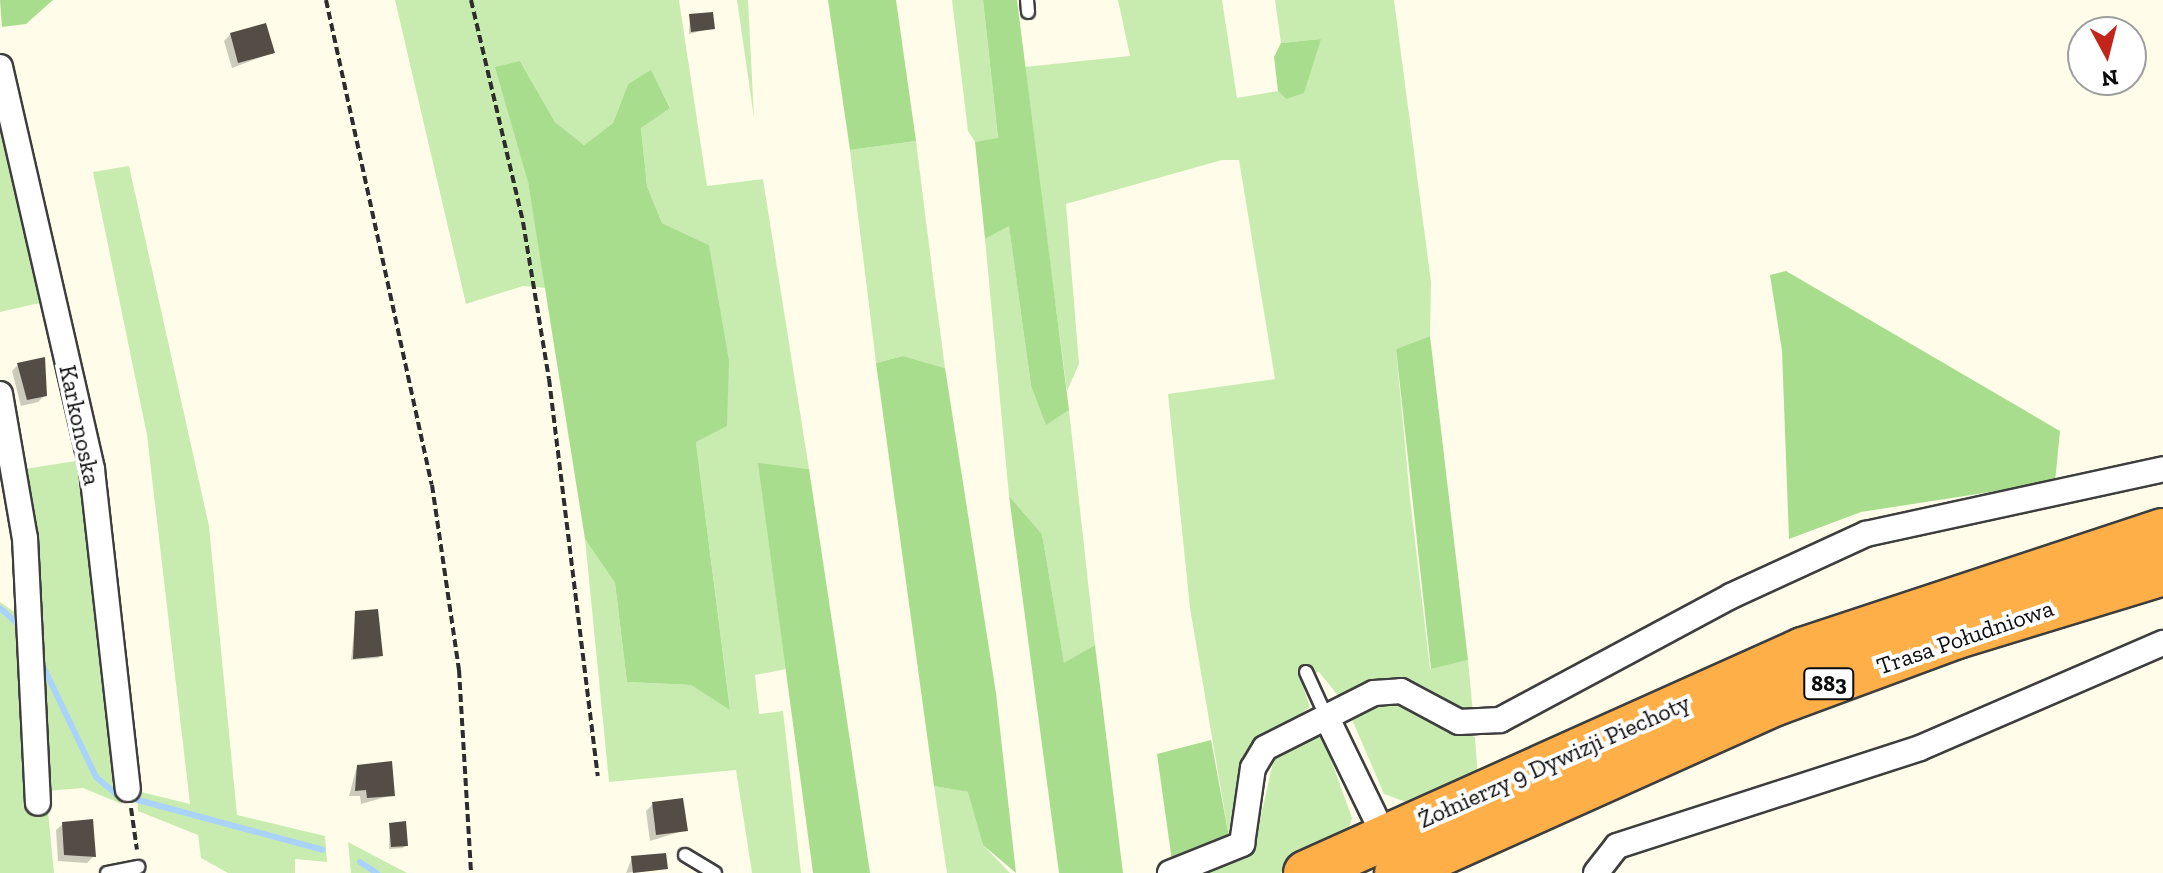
<!DOCTYPE html>
<html>
<head>
<meta charset="utf-8">
<style>
  body { margin:0 }
  #map { position:relative; width:2163px; height:873px; overflow:hidden; background:#fffde9; font-family:"Zilla Slab",serif }
  div>[style] { position:absolute }
  [style*='--x'] { left:calc(var(--x)*1px); top:calc(var(--y)*1px); width:calc(var(--w)*1px); rotate:calc(var(--a)*1deg) }
  .green>* { inset:0; background:#c8ecb0 }
  .forest>* { inset:0; background:#a9dd8e }
  .shadow>* { inset:0; background:#0003 }
  .stream>* { height:6px; margin:-3px; padding:0 3px; transform-origin:3px; border-radius:3px; background:#a9d3fb }
  .building>* { inset:0; background:#544d46 }
  .path>* { height:4px; margin-top:-2px; transform-origin:0; background:repeating-linear-gradient(90deg,#2d2d2d 0 8px,transparent 0 12px) }
  .roads { filter:drop-shadow(2px 0 #3e3e3e) drop-shadow(-2px 0 #3e3e3e) drop-shadow(0 2px #3e3e3e) drop-shadow(0 -2px #3e3e3e) }
  .lane>* { height:12px; margin:-6px; padding:0 6px; transform-origin:6px; border-radius:6px; background:#fff }
  .street>* { height:24px; margin:-12px; padding:0 12px; transform-origin:12px; border-radius:12px; background:#fff }
  .highway>* { height:44px; margin:-22px; padding:0 22px; transform-origin:22px; border-radius:22px; background:#ffaf47 }
  span { translate:-50% -50%; white-space:nowrap; text-align:center; line-height:1.15; -webkit-text-stroke:8px #fff; paint-order:stroke }
  .shield-label span { padding:2px 6px; background:#fff; border:2px solid; border-radius:6px; -webkit-text-stroke-width:0 }
  .shield-label { font-size:22px; color:#0b0b0b; font-weight:700 }
  .street-label { font-size:24px; color:#0b0b0b }
  .north { position:absolute; left:2067px; top:16px; width:80px; height:80px; box-sizing:border-box; background:#fff; border:2px solid #9d9d9d; border-radius:50%; rotate:173deg; font-size:22px; font-weight:700; line-height:32px; text-align:center; color:#0b0b0b }
  .north::after { content:''; display:block; margin:auto; width:28px; height:36px; background:#c4251a; clip-path:polygon(50% 0,100% 100%,50% 72%,0 100%) }
</style>
</head>
<body>
<div id="map">
  <div class="green">
    <i style="clip-path:polygon(395px 0,679px 0,707px 186px,763px 179px,809px 469px,759px 464px,786px 669px,755px 675px,759px 714px,783px 711px,801px 873px,752px 873px,736px 770px,609px 782px,585px 539px,615px 583px,627px 682px,691px 685px,730px 709px,696px 442px,709px 245px,662px 223px,647px 186px,641px 128px,670px 107px,651px 71px,628px 84px,613px 123px,584px 145px,555px 122px,520px 61px,528px 182px,546px 288px,523px 286px,466px 304px)"></i>
    <i style="clip-path:polygon(737px 0,748px 0,754px 118px,741px 28px)"></i>
    <i style="clip-path:polygon(952px 0,983px 0,998px 139px,975px 142px,968px 131px)"></i>
    <i style="clip-path:polygon(1118px 0,1222px 0,1237px 98px,1278px 91px,1286px 99px,1321px 39px,1281px 43px,1275px 0,1394px 0,1431px 282px,1430px 336px,1396px 349px,1410px 498px,1430px 669px,1468px 660px,1473px 713px,1421px 685px,1394px 681px,1340px 698px,1319px 672px,1300px 678px,1310px 707px,1253px 750px,1240px 819px,1229px 837px,1190px 608px,1168px 394px,1275px 379px,1239px 160px,1222px 160px,1066px 204px,1079px 364px,1067px 391px,1024px 67px,1130px 56px)"></i>
    <i style="clip-path:polygon(0 105px,44px 302px,0 312px)"></i>
    <i style="clip-path:polygon(916px 141px,933px 277px,945px 368px,903px 356px,876px 363px,850px 150px)"></i>
    <i style="clip-path:polygon(129px 166px,209px 526px,237px 815px,325px 836px,327px 862px,295px 859px,295px 873px,228px 873px,201px 858px,198px 835px,138px 811px,137px 791px,190px 804px,147px 435px,93px 172px)"></i>
    <i style="clip-path:polygon(1009px 225px,1031px 386px,1046px 424px,1069px 410px,1095px 645px,1064px 664px,1042px 534px,1009px 496px,985px 239px)"></i>
    <i style="clip-path:polygon(82px 460px,119px 783px,122px 804px,83px 788px,46px 791px,25px 469px)"></i>
    <i style="clip-path:polygon(0 602px,23px 618px,33px 812px,48px 812px,54px 873px,0 873px)"></i>
    <i style="clip-path:polygon(1388px 702px,1475px 737px,1478px 779px,1420px 807px,1384px 794px,1351px 717px)"></i>
    <i style="clip-path:polygon(1322px 735px,1352px 818px,1344px 843px,1280px 873px,1200px 873px,1245px 854px,1257px 833px,1274px 758px,1304px 736px)"></i>
    <i style="clip-path:polygon(934px 786px,969px 792px,983px 845px,1010px 873px,947px 873px)"></i>
    <i style="clip-path:polygon(348px 842px,407px 873px,351px 873px)"></i>
  </div>
  <div class="forest">
    <i style="clip-path:polygon(0 0,53px 0,26px 24px,2px 27px)"></i>
    <i style="clip-path:polygon(828px 0,896px 0,916px 141px,850px 150px)"></i>
    <i style="clip-path:polygon(983px 0,1017px 0,1069px 410px,1046px 425px,1031px 386px,1009px 226px,985px 239px,975px 142px,998px 138px)"></i>
    <i style="clip-path:polygon(1321px 39px,1304px 93px,1286px 99px,1278px 91px,1274px 57px,1281px 43px)"></i>
    <i style="clip-path:polygon(520px 61px,555px 122px,584px 145px,613px 123px,628px 84px,651px 70px,670px 108px,641px 128px,647px 186px,662px 223px,709px 245px,729px 361px,727px 426px,696px 442px,730px 710px,691px 685px,627px 682px,615px 583px,585px 539px,528px 182px,495px 67px)"></i>
    <i style="clip-path:polygon(1786px 271px,2060px 431px,2055px 482px,1861px 512px,1789px 539px,1782px 351px,1770px 275px)"></i>
    <i style="clip-path:polygon(1430px 336px,1468px 660px,1431px 669px,1396px 349px)"></i>
    <i style="clip-path:polygon(903px 356px,945px 368px,996px 693px,1016px 873px,983px 845px,968px 792px,934px 786px,876px 363px)"></i>
    <i style="clip-path:polygon(758px 463px,809px 469px,870px 873px,813px 873px)"></i>
    <i style="clip-path:polygon(1009px 496px,1042px 534px,1064px 663px,1095px 645px,1123px 873px,1059px 873px)"></i>
    <i style="clip-path:polygon(1211px 740px,1229px 837px,1172px 861px,1157px 754px)"></i>
  </div>
  <div class="shadow">
    <i style="clip-path:polygon(690px 16px,713px 28px,689px 34px)"></i>
    <i style="clip-path:polygon(231px 34px,272px 53px,232px 68px,224px 41px)"></i>
    <i style="clip-path:polygon(18px 365px,45px 395px,38px 402px,21px 406px,12px 371px)"></i>
    <i style="clip-path:polygon(356px 613px,381px 655px,378px 658px,351px 660px)"></i>
    <i style="clip-path:polygon(357px 766px,393px 795px,361px 804px,360px 796px,349px 796px)"></i>
    <i style="clip-path:polygon(653px 804px,686px 830px,650px 841px,646px 811px)"></i>
    <i style="clip-path:polygon(63px 824px,94px 856px,87px 863px,58px 861px,56px 830px)"></i>
    <i style="clip-path:polygon(390px 824px,406px 845px,403px 848px,389px 849px)"></i>
    <i style="clip-path:polygon(632px 858px,666px 868px,626px 873px)"></i>
  </div>
  <div class="stream">
    <i style="--x:0;--y:608;--w:30;--a:42"></i>
    <i style="--x:41;--y:662;--w:127;--a:64.4"></i>
    <i style="--x:96;--y:777;--w:26;--a:40"></i>
    <i style="--x:116;--y:794;--w:214;--a:15.1"></i>
    <i style="--x:360;--y:862;--w:20;--a:33"></i>
  </div>
  <div class="building">
    <i style="clip-path:polygon(713px 12px,715px 29px,691px 32px,689px 14px)"></i>
    <i style="clip-path:polygon(266px 23px,275px 53px,238px 63px,230px 33px)"></i>
    <i style="clip-path:polygon(45px 357px,47px 396px,27px 400px,17px 363px)"></i>
    <i style="clip-path:polygon(378px 609px,383px 656px,353px 659px,355px 611px)"></i>
    <i style="clip-path:polygon(392px 761px,395px 796px,367px 798px,366px 790px,355px 791px,357px 765px)"></i>
    <i style="clip-path:polygon(683px 798px,688px 831px,656px 835px,652px 802px)"></i>
    <i style="clip-path:polygon(93px 819px,96px 857px,64px 855px,62px 822px)"></i>
    <i style="clip-path:polygon(406px 821px,408px 846px,391px 847px,389px 823px)"></i>
    <i style="clip-path:polygon(666px 853px,668px 869px,633px 873px,631px 856px)"></i>
  </div>
  <div class="path">
    <i style="--x:326;--y:0;--w:496;--a:77.7"></i>
    <i style="--x:432;--y:485;--w:187;--a:81.7"></i>
    <i style="--x:459;--y:670;--w:203;--a:86.6"></i>
    <i style="--x:471;--y:0;--w:228;--a:76.8"></i>
    <i style="--x:523;--y:222;--w:159;--a:80.6"></i>
    <i style="--x:549;--y:379;--w:400;--a:83"></i>
    <i style="--x:131;--y:808;--w:42;--a:81.9"></i>
  </div>
  <div class="roads">
    <div class="lane">
      <i style="--x:1027;--y:0;--w:12;--a:85"></i>
      <i style="--x:1306;--y:672;--w:48;--a:65.6"></i>
      <i style="--x:685;--y:855;--w:35;--a:31"></i>
      <i style="--x:107;--y:873;--w:32;--a:-11"></i>
    </div>
    <div class="street">
      <i style="--x:0;--y:67;--w:413;--a:77.1"></i>
      <i style="--x:92;--y:470;--w:321;--a:83.6"></i>
      <i style="--x:0;--y:394;--w:146;--a:80.2"></i>
      <i style="--x:25;--y:538;--w:265;--a:87.2"></i>
      <i style="--x:1326;--y:716;--w:144;--a:64.1"></i>
      <i style="--x:1170;--y:873;--w:78;--a:-21.9"></i>
      <i style="--x:1242;--y:844;--w:77;--a:-81.8"></i>
      <i style="--x:1253;--y:768;--w:23;--a:-59"></i>
      <i style="--x:1265;--y:748;--w:122;--a:-26.8"></i>
      <i style="--x:1374;--y:693;--w:27;--a:-4"></i>
      <i style="--x:1401;--y:691;--w:66;--a:28.1"></i>
      <i style="--x:1459;--y:722;--w:41;--a:-2.8"></i>
      <i style="--x:1500;--y:720;--w:262;--a:-28.2"></i>
      <i style="--x:1731;--y:596;--w:149;--a:-24.7"></i>
      <i style="--x:1866;--y:534;--w:304;--a:-12.3"></i>
      <i style="--x:1596;--y:873;--w:34;--a:-52"></i>
      <i style="--x:1617;--y:846;--w:318;--a:-17.9"></i>
      <i style="--x:1920;--y:748;--w:265;--a:-23.4"></i>
    </div>
    <div class="highway">
      <i style="--x:1306;--y:873;--w:545;--a:-24.17"></i>
      <i style="--x:1803;--y:650;--w:379;--a:-18.3"></i>
      <i style="--x:1397;--y:873;--w:415;--a:-24.2"></i>
      <i style="--x:1776;--y:703;--w:193;--a:-20.3"></i>
      <i style="--x:1957;--y:636;--w:215;--a:-17"></i>
    </div>
  </div>
  <div class="shield-label">
    <span style="left:1829px;top:684px">883</span>
  </div>
  <div class="street-label">
    <span style="left:80px;top:425px;rotate:78deg">Karkonoska</span>
    <span style="left:1965px;top:637px;rotate:-19deg">Trasa Południowa</span>
    <span style="left:1554px;top:761px;rotate:-24deg">Żołnierzy 9 Dywizji Piechoty</span>
  </div>
  <div class="north">N</div>
</div>
</body>
</html>
